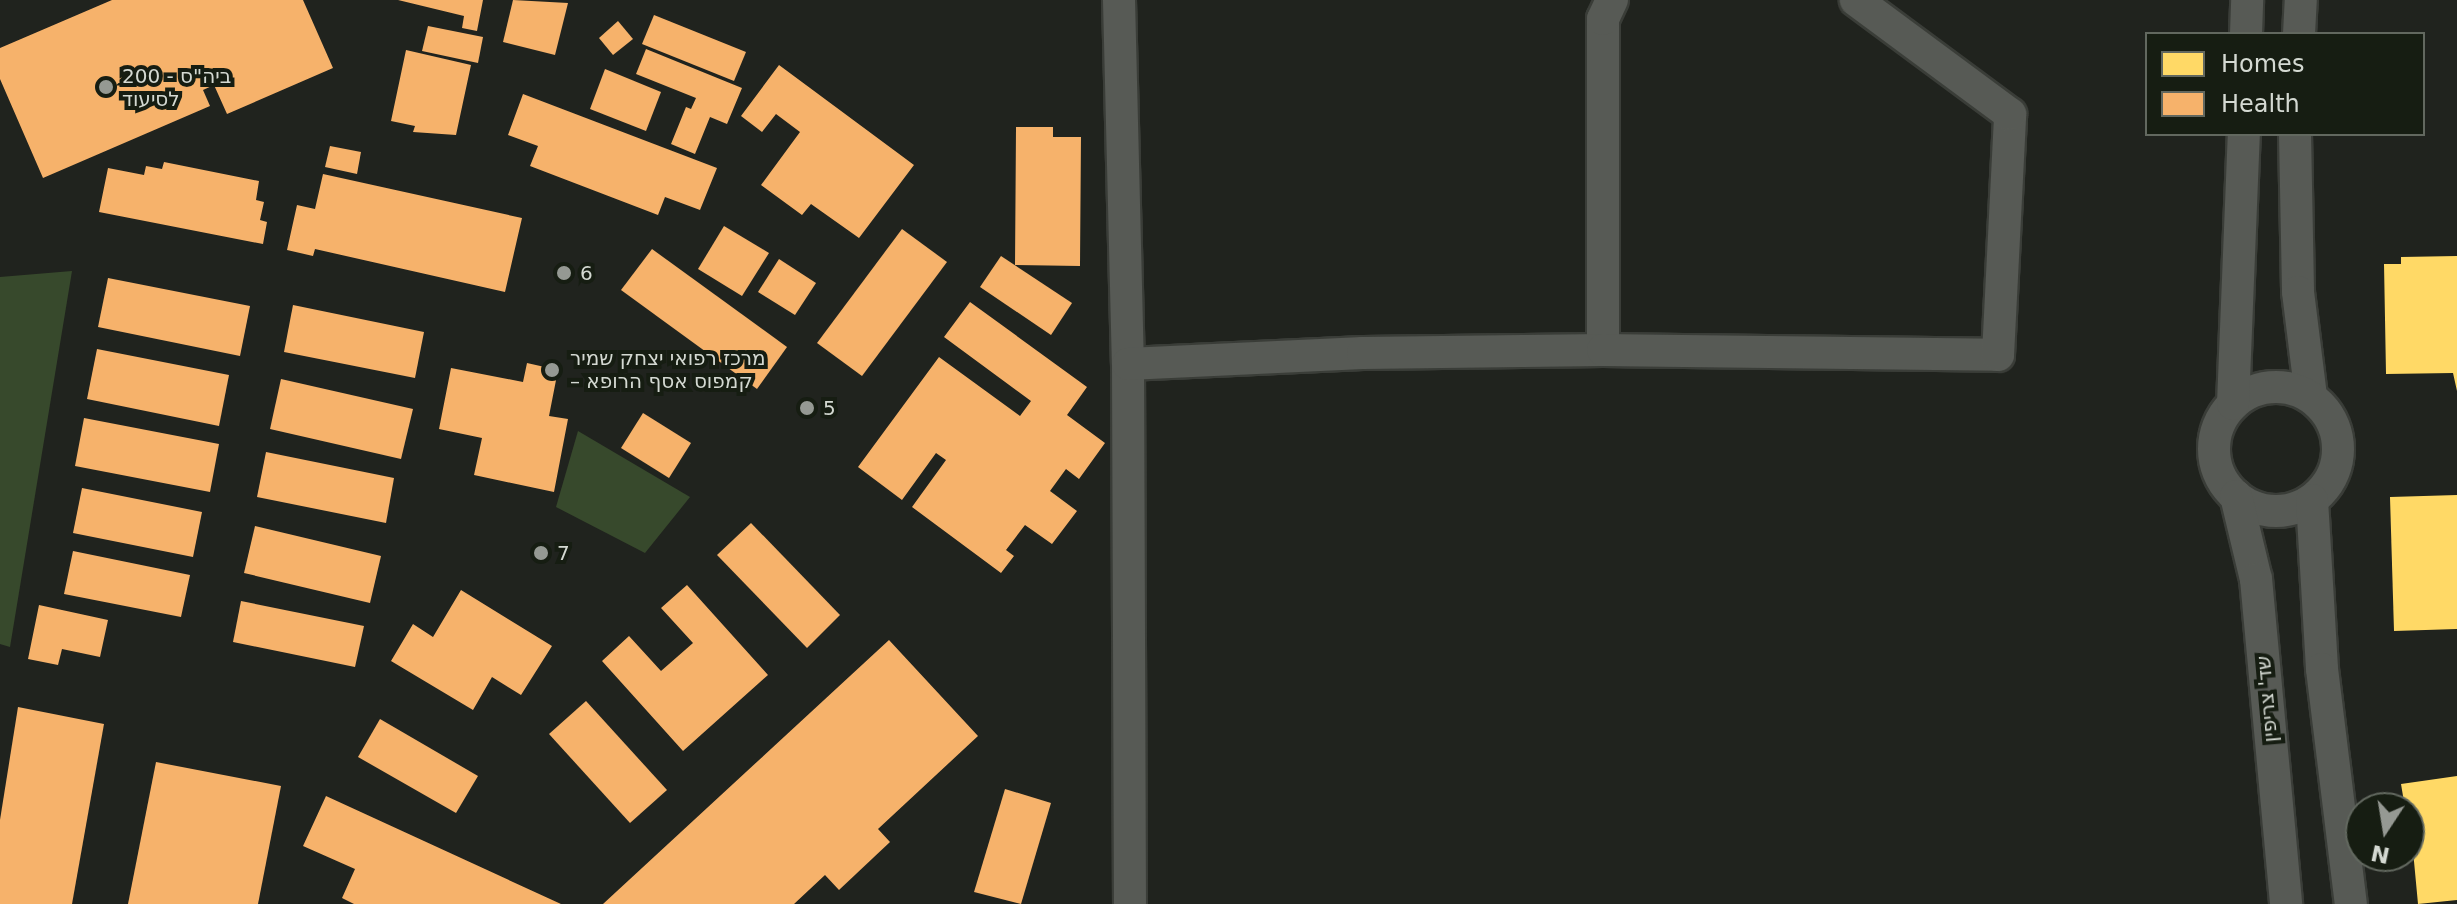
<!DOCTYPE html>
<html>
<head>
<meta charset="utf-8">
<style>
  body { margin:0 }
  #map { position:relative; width:2457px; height:904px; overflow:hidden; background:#20231e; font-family:"DejaVu Sans",Heebo,sans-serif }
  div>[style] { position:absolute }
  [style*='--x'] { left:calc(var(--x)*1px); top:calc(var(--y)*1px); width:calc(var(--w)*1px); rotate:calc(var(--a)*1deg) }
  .green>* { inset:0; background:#37492c }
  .homes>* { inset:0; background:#ffd966 }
  .health>* { inset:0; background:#f6b26b }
  .roads { filter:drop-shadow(2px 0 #3a3d38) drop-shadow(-2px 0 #3a3d38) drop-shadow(0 2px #3a3d38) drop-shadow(0 -2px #3a3d38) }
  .minor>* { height:32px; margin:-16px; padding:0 16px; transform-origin:16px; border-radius:16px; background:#575a55 }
  .minor>.ring { margin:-16px; padding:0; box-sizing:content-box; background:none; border:32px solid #575a55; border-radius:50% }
  .dots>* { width:22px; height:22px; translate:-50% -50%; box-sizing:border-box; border:4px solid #161d12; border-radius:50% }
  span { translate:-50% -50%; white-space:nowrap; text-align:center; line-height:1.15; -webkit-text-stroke:8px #161d12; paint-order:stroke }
  .poi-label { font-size:20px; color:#d4d9d2 }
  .left { translate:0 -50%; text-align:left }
  .street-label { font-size:20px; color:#d4d9d2 }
  .legend { position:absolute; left:2145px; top:32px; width:280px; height:104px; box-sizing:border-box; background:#161d12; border:2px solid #62685f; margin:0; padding:10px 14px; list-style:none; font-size:24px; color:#d4d9d2 }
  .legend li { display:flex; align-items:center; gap:16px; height:40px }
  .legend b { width:40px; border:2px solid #62685f }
  .north { position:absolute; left:2345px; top:792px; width:80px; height:80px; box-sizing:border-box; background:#161d12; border:2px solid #62685f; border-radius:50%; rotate:192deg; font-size:22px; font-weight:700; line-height:32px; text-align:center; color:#d4d9d2 }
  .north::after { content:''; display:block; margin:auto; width:28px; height:36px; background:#959993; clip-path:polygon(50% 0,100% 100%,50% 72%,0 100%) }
</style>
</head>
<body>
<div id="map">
  <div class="green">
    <i style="clip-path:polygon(72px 271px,10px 647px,0 644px,0 277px)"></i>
    <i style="clip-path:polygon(578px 431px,690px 497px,645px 553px,556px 507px)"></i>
  </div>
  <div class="homes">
    <i style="clip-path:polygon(2457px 256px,2457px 391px,2453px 373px,2386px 374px,2384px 264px,2401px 264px,2401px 257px)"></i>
    <i style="clip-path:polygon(2457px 495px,2457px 629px,2394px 631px,2390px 497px)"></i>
    <i style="clip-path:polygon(2457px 776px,2457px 900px,2418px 904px,2409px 808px,2405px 808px,2401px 784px)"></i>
  </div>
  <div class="health">
    <i style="clip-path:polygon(112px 0,303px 0,333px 68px,227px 114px,214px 85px,203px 90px,210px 106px,43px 178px,0 79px,0 48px)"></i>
    <i style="clip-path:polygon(398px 0,483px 0,477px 31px,462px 28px,464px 16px)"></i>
    <i style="clip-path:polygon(513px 0,568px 3px,555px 55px,503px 42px)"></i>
    <i style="clip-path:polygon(654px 15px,746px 52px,734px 81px,642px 44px)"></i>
    <i style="clip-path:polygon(618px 21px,633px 39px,613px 55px,599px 38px)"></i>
    <i style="clip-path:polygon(428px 26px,483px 37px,478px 63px,422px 51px)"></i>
    <i style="clip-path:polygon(646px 49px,742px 88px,727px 124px,710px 117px,695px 154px,671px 144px,686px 107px,691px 109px,696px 98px,636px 74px)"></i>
    <i style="clip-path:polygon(406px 50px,471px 65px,456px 135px,413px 132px,415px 126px,391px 121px)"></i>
    <i style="clip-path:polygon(779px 65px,914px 165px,859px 238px,811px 204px,802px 215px,761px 185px,800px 132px,776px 114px,762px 132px,741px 116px)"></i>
    <i style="clip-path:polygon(605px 69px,661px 92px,646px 131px,590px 109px)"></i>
    <i style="clip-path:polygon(523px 94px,717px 168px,700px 210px,665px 197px,658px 215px,530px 166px,538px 146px,508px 135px)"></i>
    <i style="clip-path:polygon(1016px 127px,1053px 127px,1053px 137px,1081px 137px,1080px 266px,1015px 265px)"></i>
    <i style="clip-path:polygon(330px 146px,361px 152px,357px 174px,325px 167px)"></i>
    <i style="clip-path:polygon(164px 162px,259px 181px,256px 200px,264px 202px,260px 220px,267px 222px,263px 244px,99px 212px,108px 168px,144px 175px,146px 166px,162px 169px)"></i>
    <i style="clip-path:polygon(323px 174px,522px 218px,505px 292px,315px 249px,313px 256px,287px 250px,297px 205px,315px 209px)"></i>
    <i style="clip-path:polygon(724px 226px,769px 253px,742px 296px,698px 269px)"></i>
    <i style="clip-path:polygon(902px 229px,947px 262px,862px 376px,817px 343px)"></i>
    <i style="clip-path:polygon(652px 249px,787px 347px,757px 389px,621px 290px)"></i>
    <i style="clip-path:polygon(1001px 256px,1072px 303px,1051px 335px,980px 287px)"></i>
    <i style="clip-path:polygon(779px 259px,816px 283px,795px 315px,758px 292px)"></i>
    <i style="clip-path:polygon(108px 278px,250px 306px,240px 356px,98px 327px)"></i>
    <i style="clip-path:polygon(970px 302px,1087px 387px,1067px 415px,1105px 443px,1079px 479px,1066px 469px,1050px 491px,1077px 511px,1052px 544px,1025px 525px,1006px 550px,1014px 556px,1001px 573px,912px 507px,946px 460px,936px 453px,902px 500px,858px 467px,939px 357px,1020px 416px,1031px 401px,944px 337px)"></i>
    <i style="clip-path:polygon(293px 305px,424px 332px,415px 378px,284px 352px)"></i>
    <i style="clip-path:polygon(97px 349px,229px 375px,219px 426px,87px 399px)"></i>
    <i style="clip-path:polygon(527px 363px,558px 370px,549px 416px,568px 419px,554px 492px,474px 475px,482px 438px,439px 429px,451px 368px,523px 382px)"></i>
    <i style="clip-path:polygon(281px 379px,413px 409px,401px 459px,270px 429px)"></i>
    <i style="clip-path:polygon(643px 413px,691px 443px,669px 478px,621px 448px)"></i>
    <i style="clip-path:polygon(84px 418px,219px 444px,210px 492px,75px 466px)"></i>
    <i style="clip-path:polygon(266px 452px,394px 478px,386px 523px,257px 497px)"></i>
    <i style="clip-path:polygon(82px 488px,202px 512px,193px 557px,73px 533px)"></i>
    <i style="clip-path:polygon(751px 523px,840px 615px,807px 648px,717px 555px)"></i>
    <i style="clip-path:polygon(255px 526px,381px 556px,370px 603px,244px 573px)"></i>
    <i style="clip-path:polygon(73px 551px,190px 575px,181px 617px,64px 594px)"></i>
    <i style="clip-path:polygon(687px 585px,768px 675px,683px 751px,602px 661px,629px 636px,661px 671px,693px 643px,661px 608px)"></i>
    <i style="clip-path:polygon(461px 590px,552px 646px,521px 695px,492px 677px,473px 710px,391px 661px,413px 624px,433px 637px)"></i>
    <i style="clip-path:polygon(241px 601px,364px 626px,355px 667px,233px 642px)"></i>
    <i style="clip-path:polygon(39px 605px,108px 620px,100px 657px,62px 649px,58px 665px,28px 659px)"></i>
    <i style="clip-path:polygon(889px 640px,978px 736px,878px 829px,890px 842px,839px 890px,825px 875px,794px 904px,603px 904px)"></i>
    <i style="clip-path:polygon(586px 701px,667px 790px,630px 823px,549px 734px)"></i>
    <i style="clip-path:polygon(18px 707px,104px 724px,72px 904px,0 904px,0 820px)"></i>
    <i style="clip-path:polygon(380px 719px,478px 776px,456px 813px,358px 757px)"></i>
    <i style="clip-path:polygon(156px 762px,281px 786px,258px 904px,128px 904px)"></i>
    <i style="clip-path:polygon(1005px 789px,1051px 803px,1021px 904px,974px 892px)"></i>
    <i style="clip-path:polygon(326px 796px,561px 904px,354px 904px,342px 898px,355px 869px,303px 846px)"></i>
  </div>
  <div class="roads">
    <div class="minor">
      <i style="--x:1119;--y:0;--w:364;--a:88.6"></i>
      <i style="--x:1128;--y:364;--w:540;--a:89.79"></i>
      <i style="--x:2246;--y:34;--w:34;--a:-88"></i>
      <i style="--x:2299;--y:34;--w:34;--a:-87"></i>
      <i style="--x:2295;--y:134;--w:158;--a:88.9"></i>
      <i style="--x:2298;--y:292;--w:106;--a:82.9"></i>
      <i style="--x:1603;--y:350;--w:331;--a:-90"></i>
      <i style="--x:1603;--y:19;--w:21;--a:-65"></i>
      <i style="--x:1128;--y:364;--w:235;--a:-2.7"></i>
      <i style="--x:1363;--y:353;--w:240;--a:-0.7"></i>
      <i style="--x:1603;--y:350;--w:395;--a:0.7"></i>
      <i style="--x:1998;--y:355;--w:241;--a:-87.1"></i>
      <i style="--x:2010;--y:114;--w:192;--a:-143.5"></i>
      <i class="ring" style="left:2214px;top:387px;width:92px;height:92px"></i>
      <i style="--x:2233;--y:404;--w:270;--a:-87.7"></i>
      <i style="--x:2236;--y:496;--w:85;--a:76.5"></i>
      <i style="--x:2256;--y:579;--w:326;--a:84.7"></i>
      <i style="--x:2312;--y:500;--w:169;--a:86.6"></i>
      <i style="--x:2322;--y:669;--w:237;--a:83"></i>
    </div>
  </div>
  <div class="dots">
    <i style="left:106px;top:87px;background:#959993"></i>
    <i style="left:564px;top:273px;background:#959993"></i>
    <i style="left:552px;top:370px;background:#959993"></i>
    <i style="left:807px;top:408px;background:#959993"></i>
    <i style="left:541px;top:553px;background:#959993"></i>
  </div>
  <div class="poi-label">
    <span class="left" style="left:122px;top:88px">200 - ביה"ס<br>לסיעוד</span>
    <span class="left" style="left:580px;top:273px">6</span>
    <span class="left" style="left:570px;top:370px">מרכז רפואי יצחק שמיר<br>– קמפוס אסף הרופא</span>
    <span class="left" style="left:823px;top:408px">5</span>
    <span class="left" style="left:557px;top:553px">7</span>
  </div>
  <div class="street-label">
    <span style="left:2267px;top:699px;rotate:-95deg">שד' צריפין</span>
  </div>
  <ul class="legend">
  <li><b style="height:22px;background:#ffd966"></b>Homes</li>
  <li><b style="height:22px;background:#f6b26b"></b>Health</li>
  </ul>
  <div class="north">N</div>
</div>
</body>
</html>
